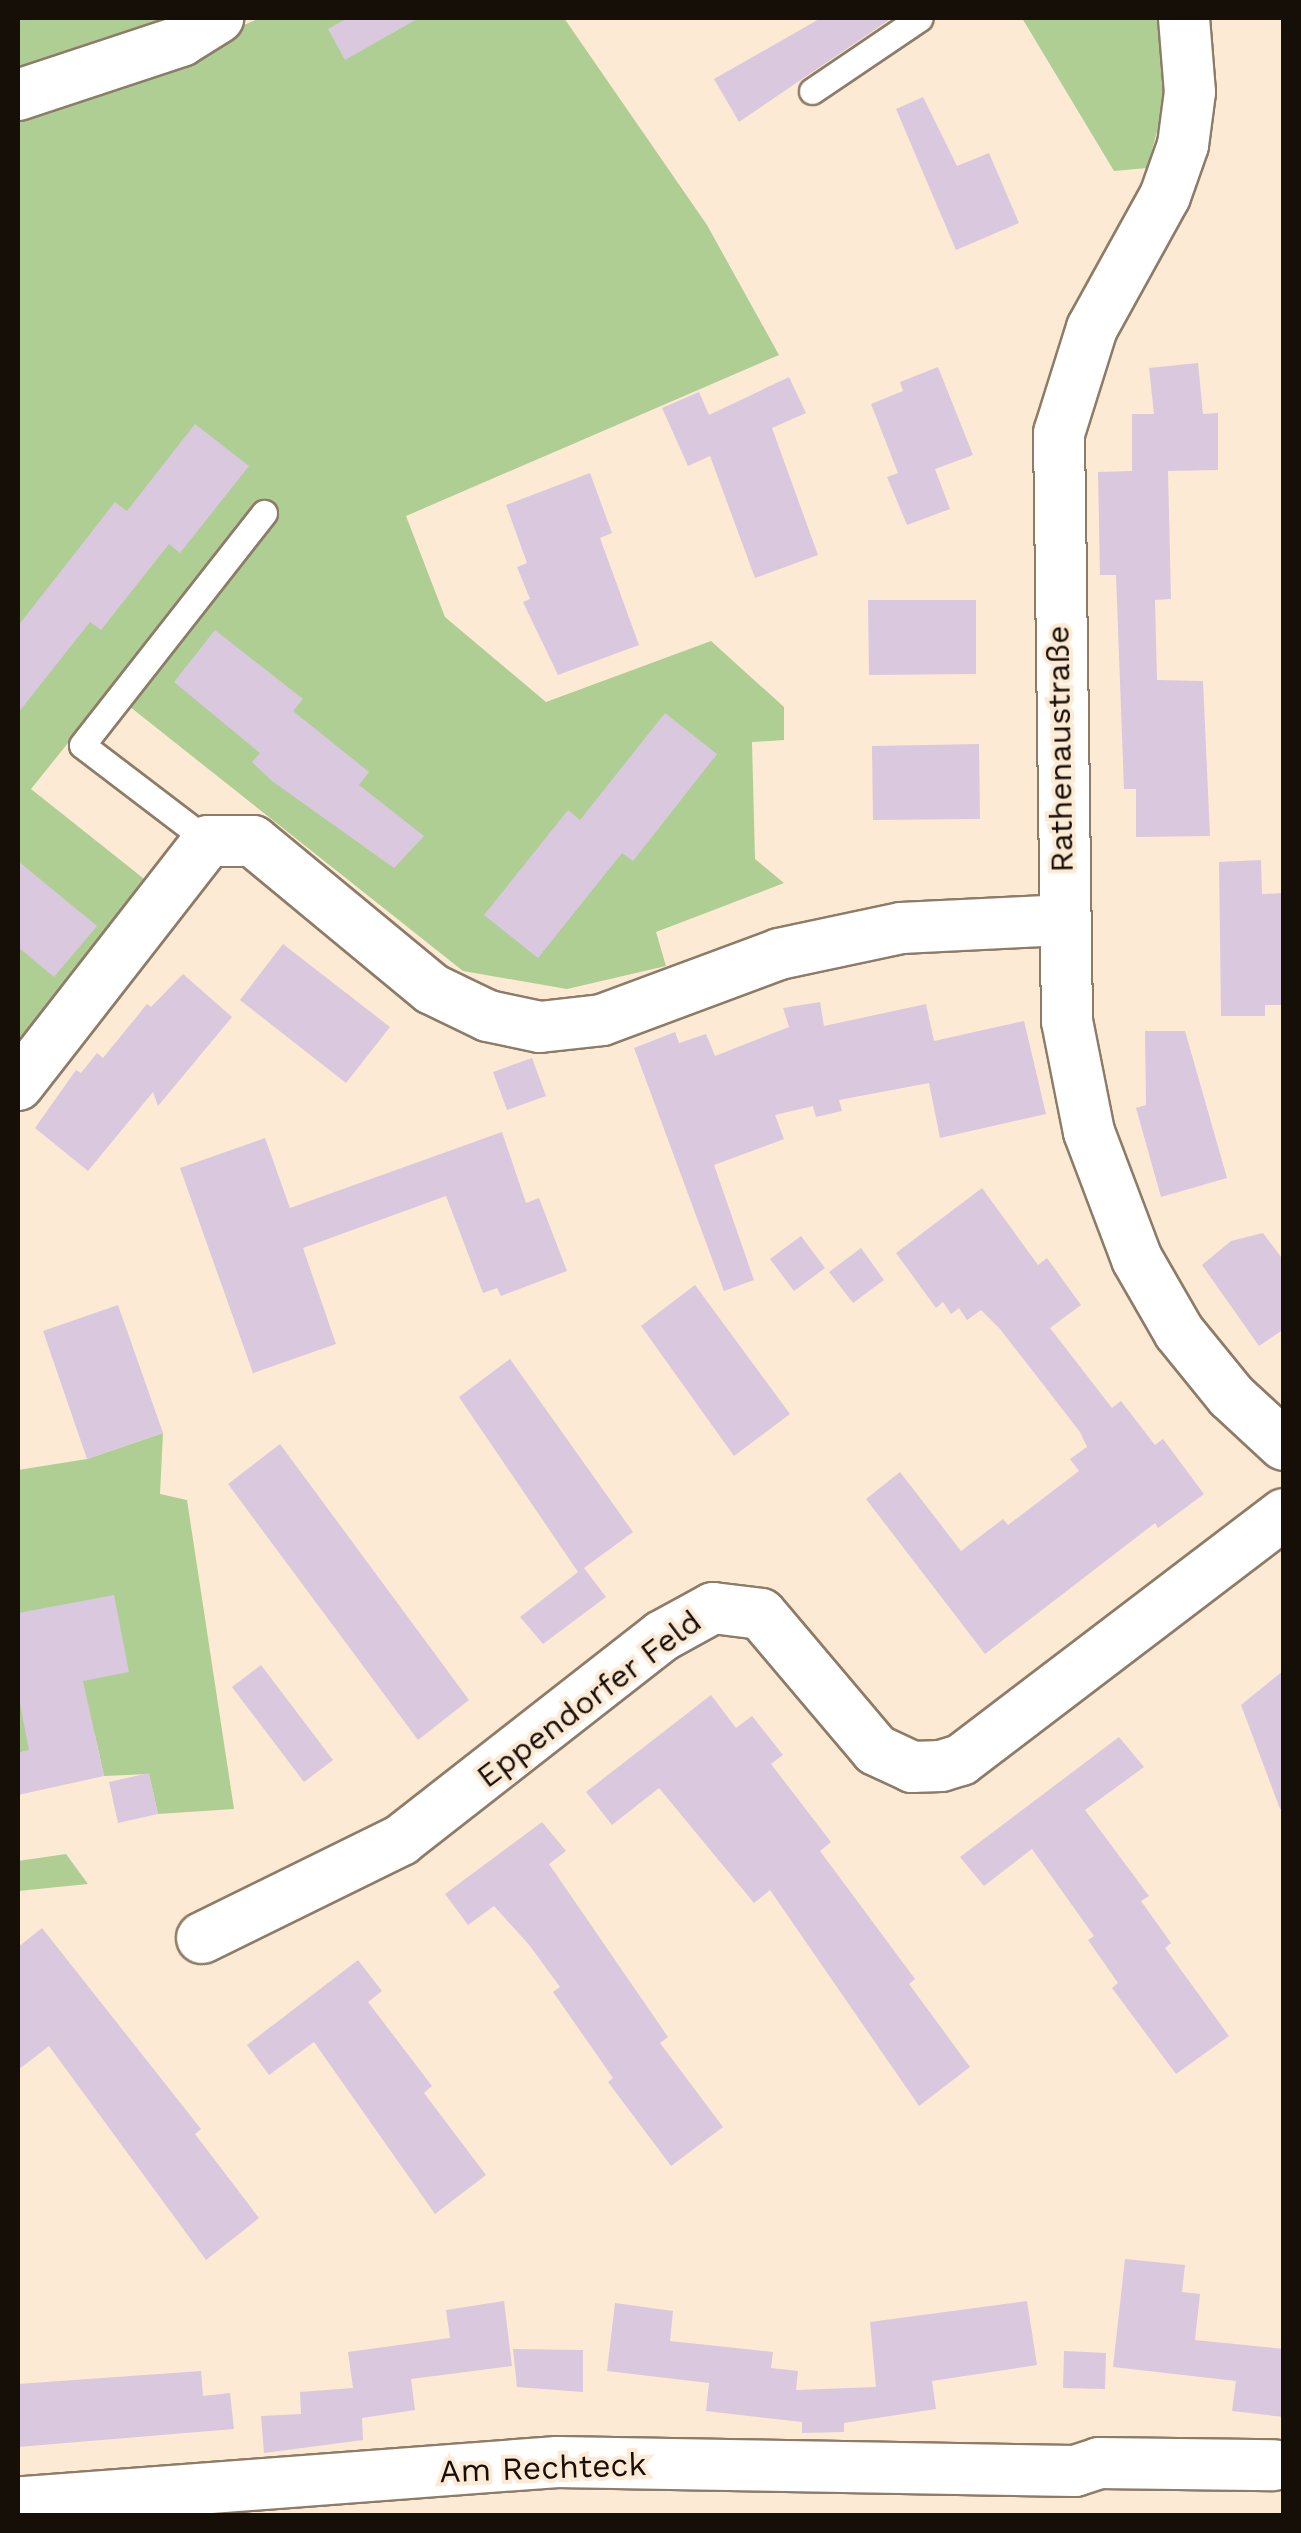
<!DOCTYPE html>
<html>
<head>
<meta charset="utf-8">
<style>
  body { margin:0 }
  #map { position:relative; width:1301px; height:2533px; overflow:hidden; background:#fdead4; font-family:"Work Sans",sans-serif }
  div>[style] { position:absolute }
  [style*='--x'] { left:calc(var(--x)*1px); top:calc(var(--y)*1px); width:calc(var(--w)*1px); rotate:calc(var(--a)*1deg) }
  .green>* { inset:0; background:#afce94 }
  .building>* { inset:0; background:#dac8de }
  .roads { filter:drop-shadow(2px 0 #8d7c68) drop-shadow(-2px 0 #8d7c68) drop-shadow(0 2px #8d7c68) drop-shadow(0 -2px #8d7c68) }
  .service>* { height:25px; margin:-12.5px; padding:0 12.5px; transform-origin:12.5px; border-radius:12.5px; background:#fff }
  .minor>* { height:50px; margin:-25px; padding:0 25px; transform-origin:25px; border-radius:25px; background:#fff }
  span { translate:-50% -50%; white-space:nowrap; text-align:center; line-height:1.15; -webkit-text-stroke:8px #fdead4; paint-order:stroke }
  .street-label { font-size:32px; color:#160f08 }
  .frame { position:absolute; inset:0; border:20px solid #160f08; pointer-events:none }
</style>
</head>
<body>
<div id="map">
  <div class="green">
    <i style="clip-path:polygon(18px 18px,181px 18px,18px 70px)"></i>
    <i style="clip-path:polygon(260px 18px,564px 18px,707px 225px,779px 355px,406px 516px,445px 617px,546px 702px,711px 641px,784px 707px,784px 740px,752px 742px,755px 859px,784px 883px,656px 932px,666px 966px,567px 989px,463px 971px,110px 691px,31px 789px,148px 882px,18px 1049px,18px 115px,92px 91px)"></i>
    <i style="clip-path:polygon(1022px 18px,1170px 18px,1170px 84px,1147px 168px,1114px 171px)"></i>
    <i style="clip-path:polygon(163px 1433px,160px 1494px,187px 1500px,234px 1809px,158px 1814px,149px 1774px,104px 1776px,95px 1735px,18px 1753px,18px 1470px,87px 1459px)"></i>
    <i style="clip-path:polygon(66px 1854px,88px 1884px,18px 1891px,18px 1861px)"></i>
  </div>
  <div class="building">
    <i style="clip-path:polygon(348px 18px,419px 18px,345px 60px,328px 29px)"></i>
    <i style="clip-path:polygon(821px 18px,892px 18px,739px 122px,714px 79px)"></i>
    <i style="clip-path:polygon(923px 97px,957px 166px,989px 153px,1019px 223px,956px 250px,896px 109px)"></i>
    <i style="clip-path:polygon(1198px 363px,1203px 414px,1218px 413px,1218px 470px,1168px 471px,1171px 599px,1155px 600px,1157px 680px,1203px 681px,1210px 836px,1136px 837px,1136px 789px,1124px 789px,1116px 575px,1100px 575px,1098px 472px,1132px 471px,1132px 414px,1154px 414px,1149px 368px)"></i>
    <i style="clip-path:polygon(938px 367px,973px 455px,935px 469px,950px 509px,907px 525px,887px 477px,898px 473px,871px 404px,903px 391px,900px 382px)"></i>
    <i style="clip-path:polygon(789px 377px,806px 413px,772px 428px,818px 555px,755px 578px,710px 456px,688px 466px,662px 408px,699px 392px,709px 415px)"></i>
    <i style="clip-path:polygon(195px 424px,249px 466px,180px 553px,169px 544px,101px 630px,90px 622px,18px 713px,18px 626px,115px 502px,127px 511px)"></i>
    <i style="clip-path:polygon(590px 473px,612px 533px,600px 538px,639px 645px,558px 675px,523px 602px,530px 599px,517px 567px,527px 563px,506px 505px)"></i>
    <i style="clip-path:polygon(868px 600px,976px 600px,976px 674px,869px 675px)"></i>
    <i style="clip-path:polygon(215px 630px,303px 699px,293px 711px,369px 772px,359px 785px,424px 836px,394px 868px,272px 781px,252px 762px,260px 753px,174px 682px)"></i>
    <i style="clip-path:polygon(665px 713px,717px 754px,633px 861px,622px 853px,538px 958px,484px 915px,568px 810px,580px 820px)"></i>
    <i style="clip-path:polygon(979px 744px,980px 819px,873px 820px,872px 746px)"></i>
    <i style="clip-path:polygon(1261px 860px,1262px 894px,1284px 893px,1284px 1005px,1265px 1005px,1265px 1016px,1221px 1016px,1219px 862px)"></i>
    <i style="clip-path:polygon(18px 861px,97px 926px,54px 977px,18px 947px)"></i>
    <i style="clip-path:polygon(283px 944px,390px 1027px,346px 1083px,240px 1000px)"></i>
    <i style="clip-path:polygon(183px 974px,232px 1017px,158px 1106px,153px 1092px,88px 1171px,35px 1128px,76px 1070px,81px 1073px,97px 1053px,103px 1058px,147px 1004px,151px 1007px)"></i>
    <i style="clip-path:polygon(820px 1002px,824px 1026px,926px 1004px,934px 1041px,1024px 1021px,1046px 1114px,940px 1138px,929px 1083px,839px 1100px,842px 1111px,816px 1117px,813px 1106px,775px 1115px,784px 1139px,714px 1165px,754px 1280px,724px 1291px,634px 1048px,675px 1032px,679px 1043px,706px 1034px,715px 1056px,789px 1027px,783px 1008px)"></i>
    <i style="clip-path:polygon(1145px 1031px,1185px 1031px,1227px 1178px,1161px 1197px,1136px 1108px,1146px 1105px)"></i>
    <i style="clip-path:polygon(532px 1058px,546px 1096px,507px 1110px,493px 1072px)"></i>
    <i style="clip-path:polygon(502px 1132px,526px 1203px,539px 1198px,567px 1271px,501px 1296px,497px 1288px,483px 1293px,446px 1196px,303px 1248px,336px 1344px,253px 1373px,180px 1168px,265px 1138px,290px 1208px)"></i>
    <i style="clip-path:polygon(982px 1188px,1038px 1265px,1047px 1258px,1081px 1305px,1050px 1328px,1112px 1408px,1121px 1401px,1155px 1445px,1163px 1439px,1204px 1494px,1158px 1528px,1155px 1523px,985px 1654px,866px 1499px,900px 1472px,961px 1551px,1003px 1519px,1008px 1525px,1079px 1471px,1070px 1459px,1087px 1447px,1080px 1432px,1000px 1329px,981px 1310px,967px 1320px,959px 1308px,951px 1314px,943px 1302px,936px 1308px,896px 1253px)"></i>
    <i style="clip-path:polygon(1263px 1233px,1284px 1261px,1284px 1329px,1259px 1346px,1202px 1265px,1231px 1241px)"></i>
    <i style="clip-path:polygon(801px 1236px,825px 1268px,794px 1291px,770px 1259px)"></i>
    <i style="clip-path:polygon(861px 1248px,884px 1280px,853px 1303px,829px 1272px)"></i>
    <i style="clip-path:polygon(695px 1285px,790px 1414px,734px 1456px,641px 1326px)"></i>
    <i style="clip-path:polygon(118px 1305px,163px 1433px,87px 1459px,43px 1331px)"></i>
    <i style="clip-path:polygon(510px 1359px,633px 1532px,584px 1568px,606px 1597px,543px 1644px,520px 1617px,578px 1572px,459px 1397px)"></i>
    <i style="clip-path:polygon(280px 1444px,469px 1700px,418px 1740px,228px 1484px)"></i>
    <i style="clip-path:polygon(114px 1595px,129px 1672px,83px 1681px,104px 1776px,18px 1795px,18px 1753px,29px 1750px,18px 1693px,18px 1613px)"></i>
    <i style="clip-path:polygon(261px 1665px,333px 1760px,304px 1782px,232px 1687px)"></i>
    <i style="clip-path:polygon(1284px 1670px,1284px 1808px,1280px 1809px,1241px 1705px)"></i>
    <i style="clip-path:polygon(711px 1695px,736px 1728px,752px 1716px,783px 1755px,771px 1764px,831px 1842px,820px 1851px,915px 1979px,909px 1984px,970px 2067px,919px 2106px,770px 1890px,754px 1903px,659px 1788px,612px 1825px,586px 1792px)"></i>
    <i style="clip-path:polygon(1119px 1737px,1144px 1767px,1085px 1810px,1149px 1896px,1141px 1901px,1171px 1943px,1165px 1948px,1229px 2036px,1176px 2074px,1112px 1988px,1118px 1983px,1088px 1940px,1094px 1936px,1032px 1849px,984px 1886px,960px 1857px)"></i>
    <i style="clip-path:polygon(149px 1773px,158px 1814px,118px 1823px,109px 1782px)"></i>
    <i style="clip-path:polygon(542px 1822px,566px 1851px,549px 1864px,668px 2037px,660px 2043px,723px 2127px,671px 2166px,608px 2082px,613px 2078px,553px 1992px,560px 1987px,530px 1946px,494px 1906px,468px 1925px,445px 1894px)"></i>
    <i style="clip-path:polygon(42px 1928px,201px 2129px,195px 2134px,259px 2218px,206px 2260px,49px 2046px,18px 2070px,18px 1947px)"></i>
    <i style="clip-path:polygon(358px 1960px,382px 1991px,368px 2002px,432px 2086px,424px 2093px,486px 2175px,435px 2214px,314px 2042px,269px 2075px,247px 2045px)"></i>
    <i style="clip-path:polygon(1125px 2259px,1185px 2265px,1182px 2292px,1200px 2294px,1195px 2340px,1284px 2349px,1284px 2417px,1232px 2411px,1236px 2381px,1113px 2367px)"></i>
    <i style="clip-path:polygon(504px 2301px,512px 2366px,411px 2379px,415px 2410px,362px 2418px,363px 2440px,264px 2453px,261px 2416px,301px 2414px,300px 2392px,353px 2388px,348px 2352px,450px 2338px,446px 2310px)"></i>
    <i style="clip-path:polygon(1027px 2301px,1037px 2365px,932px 2381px,936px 2409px,844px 2423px,844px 2432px,802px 2433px,802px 2422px,706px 2411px,709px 2383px,607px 2371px,615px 2303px,673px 2311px,670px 2341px,773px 2352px,771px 2368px,798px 2371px,796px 2390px,876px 2387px,870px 2322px)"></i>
    <i style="clip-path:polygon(513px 2349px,583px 2350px,583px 2392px,517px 2387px)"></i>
    <i style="clip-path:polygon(1064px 2351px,1106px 2353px,1105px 2389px,1063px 2388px)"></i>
    <i style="clip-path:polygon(201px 2371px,203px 2396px,230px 2393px,234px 2429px,18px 2447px,18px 2384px)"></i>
  </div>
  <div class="roads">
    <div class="service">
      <i style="--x:812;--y:91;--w:130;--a:-34.1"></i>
      <i style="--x:208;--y:841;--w:158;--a:-142.7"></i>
      <i style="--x:82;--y:745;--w:295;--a:-51.9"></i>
    </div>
    <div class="minor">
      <i style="--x:1184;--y:18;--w:74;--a:85.4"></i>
      <i style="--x:1190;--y:92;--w:53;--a:97.5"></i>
      <i style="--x:1183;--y:145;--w:54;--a:109.4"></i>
      <i style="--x:1165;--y:196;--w:151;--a:118.9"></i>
      <i style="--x:1092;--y:328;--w:110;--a:107.4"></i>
      <i style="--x:1059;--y:433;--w:588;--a:89.22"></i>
      <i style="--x:1067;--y:1021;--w:113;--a:78.8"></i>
      <i style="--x:1089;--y:1132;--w:136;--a:69.3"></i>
      <i style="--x:1137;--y:1259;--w:84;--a:60.1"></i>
      <i style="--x:1179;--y:1332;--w:82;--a:50.9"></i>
      <i style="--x:1231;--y:1396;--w:72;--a:42.8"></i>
      <i style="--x:18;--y:95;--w:172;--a:-18.3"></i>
      <i style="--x:181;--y:41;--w:44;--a:-31.9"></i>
      <i style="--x:18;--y:1085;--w:309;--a:-52.1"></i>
      <i style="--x:208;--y:841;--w:45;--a:0"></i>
      <i style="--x:253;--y:841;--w:232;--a:39.6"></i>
      <i style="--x:432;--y:989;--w:62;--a:25.7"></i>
      <i style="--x:488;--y:1016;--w:53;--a:11.9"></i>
      <i style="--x:540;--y:1027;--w:62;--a:-6.4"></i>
      <i style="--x:602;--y:1020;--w:189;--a:-20.4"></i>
      <i style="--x:779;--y:954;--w:125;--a:-12"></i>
      <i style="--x:901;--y:928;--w:161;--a:-2.8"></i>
      <i style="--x:202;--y:1938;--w:222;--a:-26.2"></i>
      <i style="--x:401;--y:1840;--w:331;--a:-38"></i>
      <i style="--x:662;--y:1636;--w:58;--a:-28.8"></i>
      <i style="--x:713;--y:1608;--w:48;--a:7.1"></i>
      <i style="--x:761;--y:1614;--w:178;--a:49.8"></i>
      <i style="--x:876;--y:1750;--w:40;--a:25"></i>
      <i style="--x:912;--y:1767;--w:29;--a:-2"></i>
      <i style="--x:941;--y:1766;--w:21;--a:-17"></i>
      <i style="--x:961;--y:1760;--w:406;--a:-37.3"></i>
      <i style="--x:25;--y:2516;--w:14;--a:-90"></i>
      <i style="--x:25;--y:2502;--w:534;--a:-4.3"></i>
      <i style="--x:557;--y:2462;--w:518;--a:1"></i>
      <i style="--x:1075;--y:2471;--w:25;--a:-18"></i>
      <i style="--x:1099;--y:2463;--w:175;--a:0.7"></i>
    </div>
  </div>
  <div class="street-label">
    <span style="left:1060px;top:749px;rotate:-91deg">Rathenaustraße</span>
    <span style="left:589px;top:1699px;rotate:-37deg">Eppendorfer Feld</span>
    <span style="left:543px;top:2468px;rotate:-2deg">Am Rechteck</span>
  </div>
  <div class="frame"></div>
</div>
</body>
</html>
